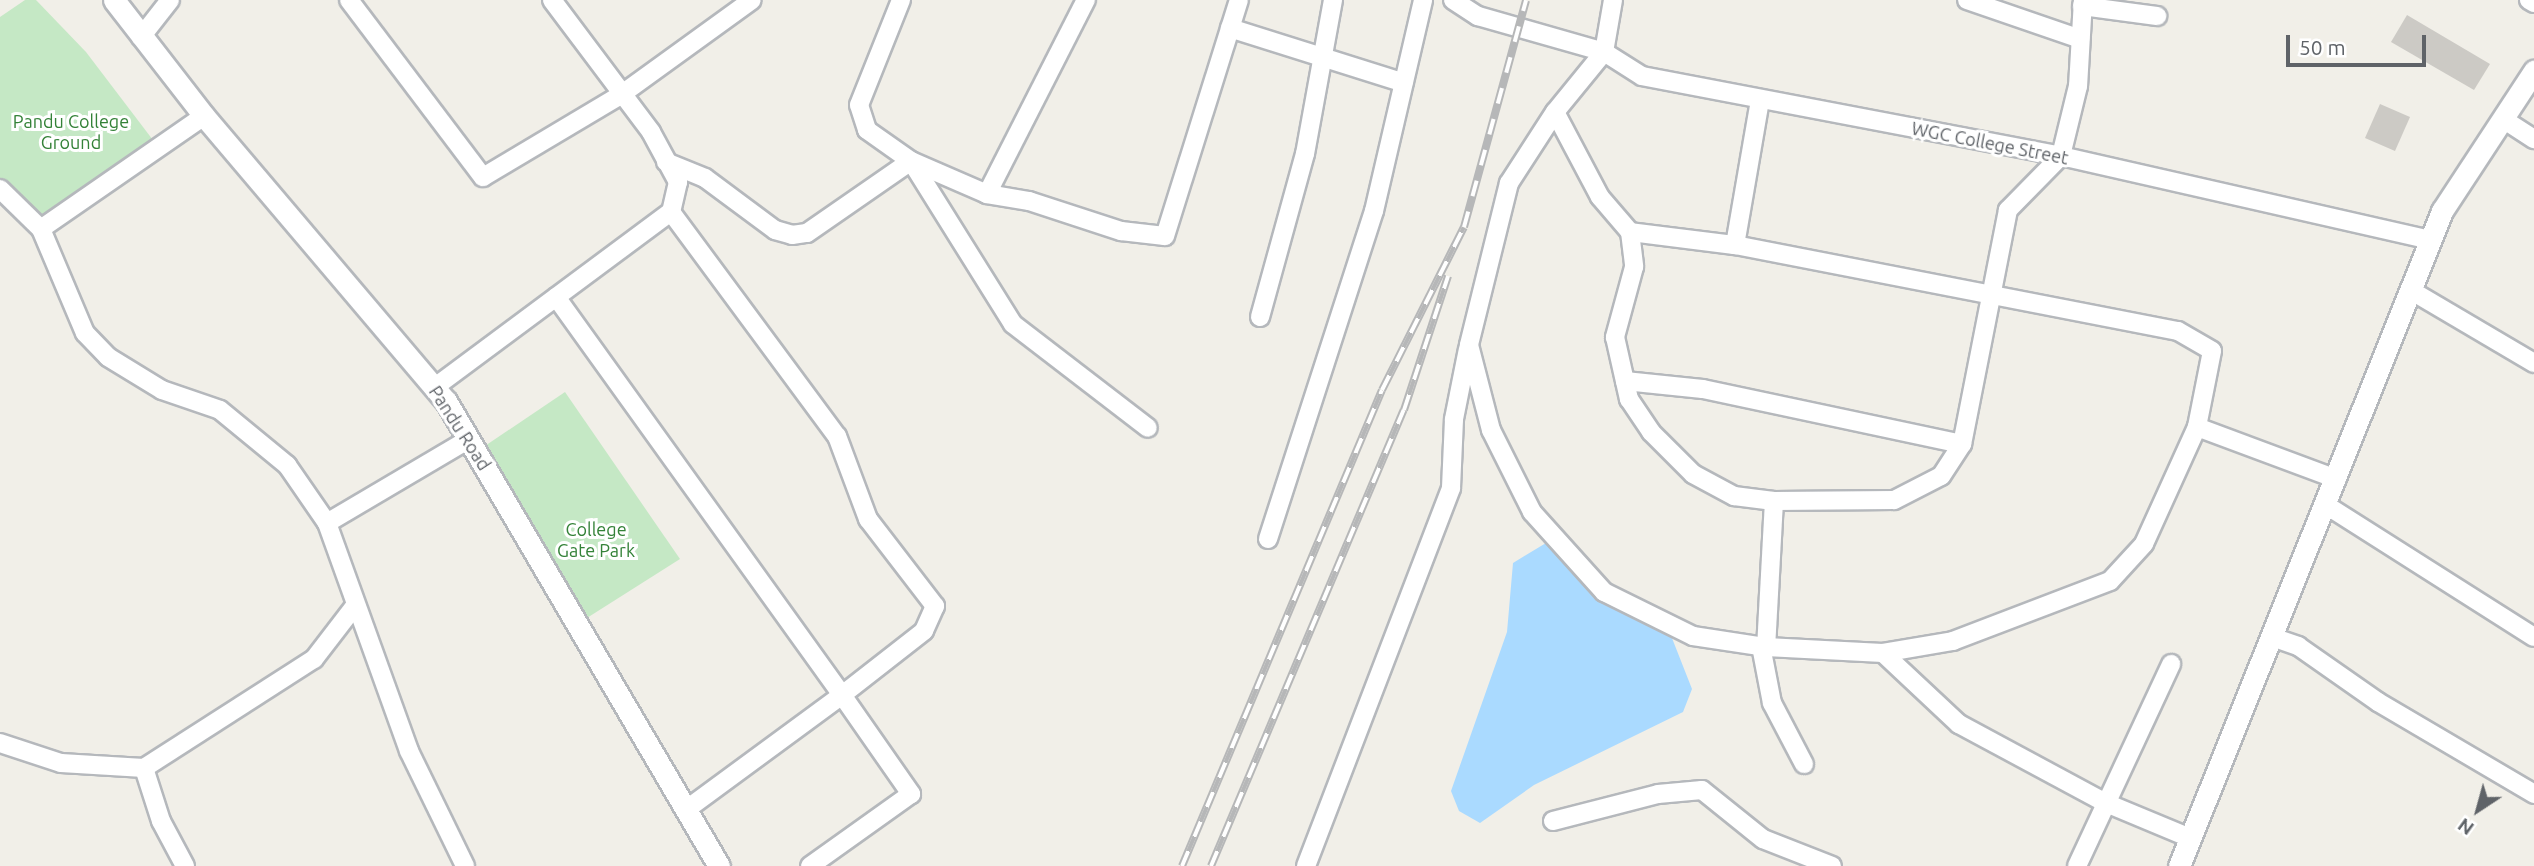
<!DOCTYPE html>
<html>
<head>
<meta charset="utf-8">
<style>
  body { margin:0 }
  #map { position:relative; width:2534px; height:866px; overflow:hidden; background:#f1efe8; font-family:Ubuntu,sans-serif }
  div>[style] { position:absolute }
  [style*='--x'] { left:calc(var(--x)*1px); top:calc(var(--y)*1px); width:calc(var(--w)*1px); rotate:calc(var(--a)*1deg) }
  .green>* { inset:0; background:#c5e8c5 }
  .water>* { inset:0; background:#aadaff }
  .building>* { inset:0; background:#cccac5 }
  .roads { filter:drop-shadow(2px 0 #b5b8bc) drop-shadow(-2px 0 #b5b8bc) drop-shadow(0 2px #b5b8bc) drop-shadow(0 -2px #b5b8bc) }
  .minor>* { height:18px; margin:-9px; padding:0 9px; transform-origin:9px; border-radius:9px; background:#fff }
  .tertiary>* { height:21px; margin:-10.5px; padding:0 10.5px; transform-origin:10.5px; border-radius:10.5px; background:#fff }
  .rail>* { height:8px; margin-top:-4px; transform-origin:0; background:repeating-linear-gradient(90deg,#fff 0 16px,#b6b7b8 0 32px); box-sizing:border-box; border-block:2px solid #b6b7b8 }
  span { translate:-50% -50%; white-space:nowrap; text-align:center; line-height:1.15; -webkit-text-stroke:6px #fff; paint-order:stroke }
  .park-label { font-size:18px; color:#348238 }
  .street-label { font-size:18px; color:#5f6368 }
  .north { position:absolute; left:2443px; top:775px; width:70px; height:70px; -webkit-text-stroke:5px #fff; paint-order:stroke; rotate:216deg; font-size:19px; font-weight:700; line-height:28px; text-align:center; color:#5f6368 }
  .north::after { content:''; display:block; margin:auto; width:24px; height:32px; background:#5f6368; clip-path:polygon(50% 0,100% 100%,50% 72%,0 100%) }
  .scale { position:absolute; left:2286px; top:35px; width:140px; height:32px; box-sizing:border-box; border:4px solid #5f6368; border-top:0; padding-left:9px; font-size:21px; line-height:24px; white-space:nowrap; color:#5f6368; -webkit-text-stroke:5px #fff; paint-order:stroke }
</style>
</head>
<body>
<div id="map">
  <div class="green">
    <i style="clip-path:polygon(25px 0,36px 0,86px 52px,159px 148px,34px 223px,0 180px,0 17px)"></i>
    <i style="clip-path:polygon(565px 392px,680px 559px,579px 623px,476px 452px)"></i>
  </div>
  <div class="water">
    <i style="clip-path:polygon(1546px 543px,1604px 592px,1670px 633px,1692px 689px,1683px 712px,1534px 785px,1480px 823px,1459px 811px,1451px 791px,1507px 632px,1513px 563px)"></i>
  </div>
  <div class="building">
    <i style="clip-path:polygon(2407px 15px,2490px 64px,2474px 90px,2391px 42px)"></i>
    <i style="clip-path:polygon(2380px 104px,2410px 117px,2395px 151px,2365px 138px)"></i>
  </div>
  <div class="roads">
    <div class="minor">
      <i style="--x:349;--y:0;--w:222;--a:52.9"></i>
      <i style="--x:483;--y:177;--w:162;--a:-30.8"></i>
      <i style="--x:622;--y:94;--w:160;--a:-35.9"></i>
      <i style="--x:552;--y:0;--w:165;--a:53.1"></i>
      <i style="--x:651;--y:132;--w:57;--a:61.6"></i>
      <i style="--x:678;--y:182;--w:31;--a:103"></i>
      <i style="--x:671;--y:212;--w:279;--a:53.5"></i>
      <i style="--x:837;--y:436;--w:89;--a:69.5"></i>
      <i style="--x:868;--y:519;--w:110;--a:52.4"></i>
      <i style="--x:935;--y:606;--w:27;--a:114"></i>
      <i style="--x:924;--y:631;--w:104;--a:142"></i>
      <i style="--x:842;--y:695;--w:490;--a:-125.7"></i>
      <i style="--x:901;--y:0;--w:113;--a:111.8"></i>
      <i style="--x:859;--y:105;--w:26;--a:72"></i>
      <i style="--x:867;--y:130;--w:54;--a:35.2"></i>
      <i style="--x:911;--y:161;--w:83;--a:23.5"></i>
      <i style="--x:987;--y:194;--w:218;--a:-63"></i>
      <i style="--x:1453;--y:0;--w:30;--a:33"></i>
      <i style="--x:1478;--y:16;--w:131;--a:15.9"></i>
      <i style="--x:1604;--y:52;--w:45;--a:32.3"></i>
      <i style="--x:1642;--y:76;--w:427;--a:10.8"></i>
      <i style="--x:2061;--y:156;--w:379;--a:12.8"></i>
      <i style="--x:1613;--y:0;--w:53;--a:99.8"></i>
      <i style="--x:1604;--y:52;--w:77;--a:129.2"></i>
      <i style="--x:1555;--y:112;--w:96;--a:62.1"></i>
      <i style="--x:1600;--y:197;--w:46;--a:49.4"></i>
      <i style="--x:1630;--y:232;--w:35;--a:83"></i>
      <i style="--x:1634;--y:267;--w:73;--a:105.2"></i>
      <i style="--x:1615;--y:337;--w:64;--a:77.3"></i>
      <i style="--x:1629;--y:399;--w:40;--a:56"></i>
      <i style="--x:1651;--y:432;--w:59;--a:45"></i>
      <i style="--x:1693;--y:474;--w:47;--a:28.2"></i>
      <i style="--x:1734;--y:496;--w:40;--a:7.1"></i>
      <i style="--x:1967;--y:0;--w:120;--a:19"></i>
      <i style="--x:2083;--y:0;--w:86;--a:93.3"></i>
      <i style="--x:2078;--y:86;--w:72;--a:103.7"></i>
      <i style="--x:2061;--y:156;--w:76;--a:134.5"></i>
      <i style="--x:2008;--y:210;--w:238;--a:101.1"></i>
      <i style="--x:1962;--y:444;--w:38;--a:123"></i>
      <i style="--x:1941;--y:476;--w:53;--a:152.9"></i>
      <i style="--x:1894;--y:500;--w:120;--a:179.5"></i>
      <i style="--x:1774;--y:501;--w:146;--a:93.1"></i>
      <i style="--x:1766;--y:647;--w:117;--a:2.9"></i>
      <i style="--x:1883;--y:653;--w:104;--a:43.1"></i>
      <i style="--x:1959;--y:724;--w:167;--a:28.3"></i>
      <i style="--x:2106;--y:803;--w:91;--a:22.6"></i>
      <i style="--x:2529;--y:0;--w:6;--a:31"></i>
      <i style="--x:2082;--y:6;--w:76;--a:7.6"></i>
      <i style="--x:1230;--y:28;--w:182;--a:17.5"></i>
      <i style="--x:141;--y:37;--w:47;--a:-51.9"></i>
      <i style="--x:1555;--y:112;--w:85;--a:122.9"></i>
      <i style="--x:1509;--y:183;--w:167;--a:103.9"></i>
      <i style="--x:1469;--y:345;--w:88;--a:75.5"></i>
      <i style="--x:1491;--y:430;--w:92;--a:63.4"></i>
      <i style="--x:1532;--y:512;--w:108;--a:48"></i>
      <i style="--x:1604;--y:592;--w:99;--a:26.3"></i>
      <i style="--x:1693;--y:636;--w:74;--a:8.6"></i>
      <i style="--x:204;--y:116;--w:198;--a:145.3"></i>
      <i style="--x:41;--y:229;--w:113;--a:67.1"></i>
      <i style="--x:85;--y:333;--w:33;--a:46"></i>
      <i style="--x:108;--y:357;--w:63;--a:31.4"></i>
      <i style="--x:162;--y:390;--w:61;--a:19"></i>
      <i style="--x:220;--y:410;--w:87;--a:39.4"></i>
      <i style="--x:287;--y:465;--w:70;--a:55.4"></i>
      <i style="--x:327;--y:523;--w:242;--a:70.2"></i>
      <i style="--x:409;--y:751;--w:128;--a:64"></i>
      <i style="--x:2503;--y:119;--w:37;--a:33"></i>
      <i style="--x:666;--y:162;--w:42;--a:22.3"></i>
      <i style="--x:705;--y:178;--w:87;--a:36.6"></i>
      <i style="--x:775;--y:230;--w:18;--a:16"></i>
      <i style="--x:792;--y:235;--w:15;--a:-8"></i>
      <i style="--x:807;--y:233;--w:126;--a:-34.7"></i>
      <i style="--x:911;--y:161;--w:192;--a:58"></i>
      <i style="--x:1013;--y:324;--w:170;--a:37.6"></i>
      <i style="--x:0;--y:189;--w:57;--a:44.3"></i>
      <i style="--x:987;--y:194;--w:43;--a:9.5"></i>
      <i style="--x:1029;--y:201;--w:97;--a:18.1"></i>
      <i style="--x:1121;--y:231;--w:44;--a:6.5"></i>
      <i style="--x:1165;--y:236;--w:247;--a:-72.6"></i>
      <i style="--x:1630;--y:232;--w:106;--a:7.1"></i>
      <i style="--x:1735;--y:245;--w:451;--a:11"></i>
      <i style="--x:2178;--y:331;--w:39;--a:30"></i>
      <i style="--x:2212;--y:351;--w:77;--a:101.2"></i>
      <i style="--x:2197;--y:427;--w:128;--a:114.4"></i>
      <i style="--x:2144;--y:544;--w:50;--a:132.6"></i>
      <i style="--x:2110;--y:581;--w:168;--a:159.1"></i>
      <i style="--x:1953;--y:641;--w:71;--a:170.3"></i>
      <i style="--x:1735;--y:245;--w:147;--a:-80.2"></i>
      <i style="--x:2412;--y:291;--w:142;--a:30.5"></i>
      <i style="--x:1260;--y:317;--w:169;--a:-74.6"></i>
      <i style="--x:1305;--y:154;--w:157;--a:-79.7"></i>
      <i style="--x:1625;--y:381;--w:78;--a:5.9"></i>
      <i style="--x:1703;--y:389;--w:265;--a:12"></i>
      <i style="--x:435;--y:387;--w:294;--a:-36.6"></i>
      <i style="--x:2197;--y:427;--w:149;--a:20.4"></i>
      <i style="--x:2326;--y:505;--w:246;--a:32.4"></i>
      <i style="--x:327;--y:523;--w:165;--a:-30.6"></i>
      <i style="--x:1268;--y:539;--w:345;--a:-72.1"></i>
      <i style="--x:1374;--y:211;--w:217;--a:-76.9"></i>
      <i style="--x:2272;--y:637;--w:28;--a:19"></i>
      <i style="--x:2298;--y:646;--w:98;--a:35"></i>
      <i style="--x:2378;--y:702;--w:181;--a:30.5"></i>
      <i style="--x:1761;--y:646;--w:58;--a:79.1"></i>
      <i style="--x:1772;--y:703;--w:69;--a:62.3"></i>
      <i style="--x:0;--y:743;--w:64;--a:18.2"></i>
      <i style="--x:61;--y:763;--w:83;--a:3.4"></i>
      <i style="--x:687;--y:809;--w:192;--a:-36.3"></i>
      <i style="--x:842;--y:695;--w:121;--a:55.1"></i>
      <i style="--x:911;--y:794;--w:124;--a:144.5"></i>
      <i style="--x:1553;--y:821;--w:108;--a:-14.4"></i>
      <i style="--x:1658;--y:794;--w:44;--a:-5.2"></i>
      <i style="--x:1702;--y:790;--w:78;--a:38.8"></i>
      <i style="--x:1763;--y:839;--w:74;--a:21.4"></i>
      <i style="--x:185;--y:866;--w:51;--a:-118.1"></i>
      <i style="--x:161;--y:821;--w:56;--a:-107.8"></i>
      <i style="--x:144;--y:768;--w:202;--a:-32.7"></i>
      <i style="--x:314;--y:659;--w:66;--a:-52.4"></i>
      <i style="--x:1306;--y:866;--w:405;--a:-69"></i>
      <i style="--x:1451;--y:488;--w:69;--a:-87.5"></i>
      <i style="--x:1454;--y:419;--w:71;--a:-78.7"></i>
      <i style="--x:2077;--y:866;--w:223;--a:-65"></i>
    </div>
    <div class="tertiary">
      <i style="--x:114;--y:0;--w:147;--a:52.2"></i>
      <i style="--x:204;--y:116;--w:374;--a:49.7"></i>
      <i style="--x:446;--y:401;--w:539;--a:59.58"></i>
      <i style="--x:2179;--y:866;--w:706;--a:-68.12"></i>
      <i style="--x:2442;--y:211;--w:168;--a:-56.7"></i>
    </div>
  </div>
  <div class="rail">
    <i style="--x:1182;--y:866;--w:516;--a:-67.21"></i>
    <i style="--x:1382;--y:390;--w:182;--a:-63.3"></i>
    <i style="--x:1464;--y:227;--w:235;--a:-74.7"></i>
    <i style="--x:1211;--y:866;--w:495;--a:-67.1"></i>
    <i style="--x:1404;--y:410;--w:141;--a:-71.8"></i>
  </div>
  <div class="park-label">
    <span style="left:71px;top:132px">Pandu College<br>Ground</span>
    <span style="left:596px;top:540px">College<br>Gate Park</span>
  </div>
  <div class="street-label">
    <span style="left:1990px;top:143px;rotate:11deg">WGC College Street</span>
    <span style="left:460px;top:428px;rotate:57deg">Pandu Road</span>
  </div>
  <div class="north">N</div>
  <div class="scale">50 m</div>
</div>
</body>
</html>
